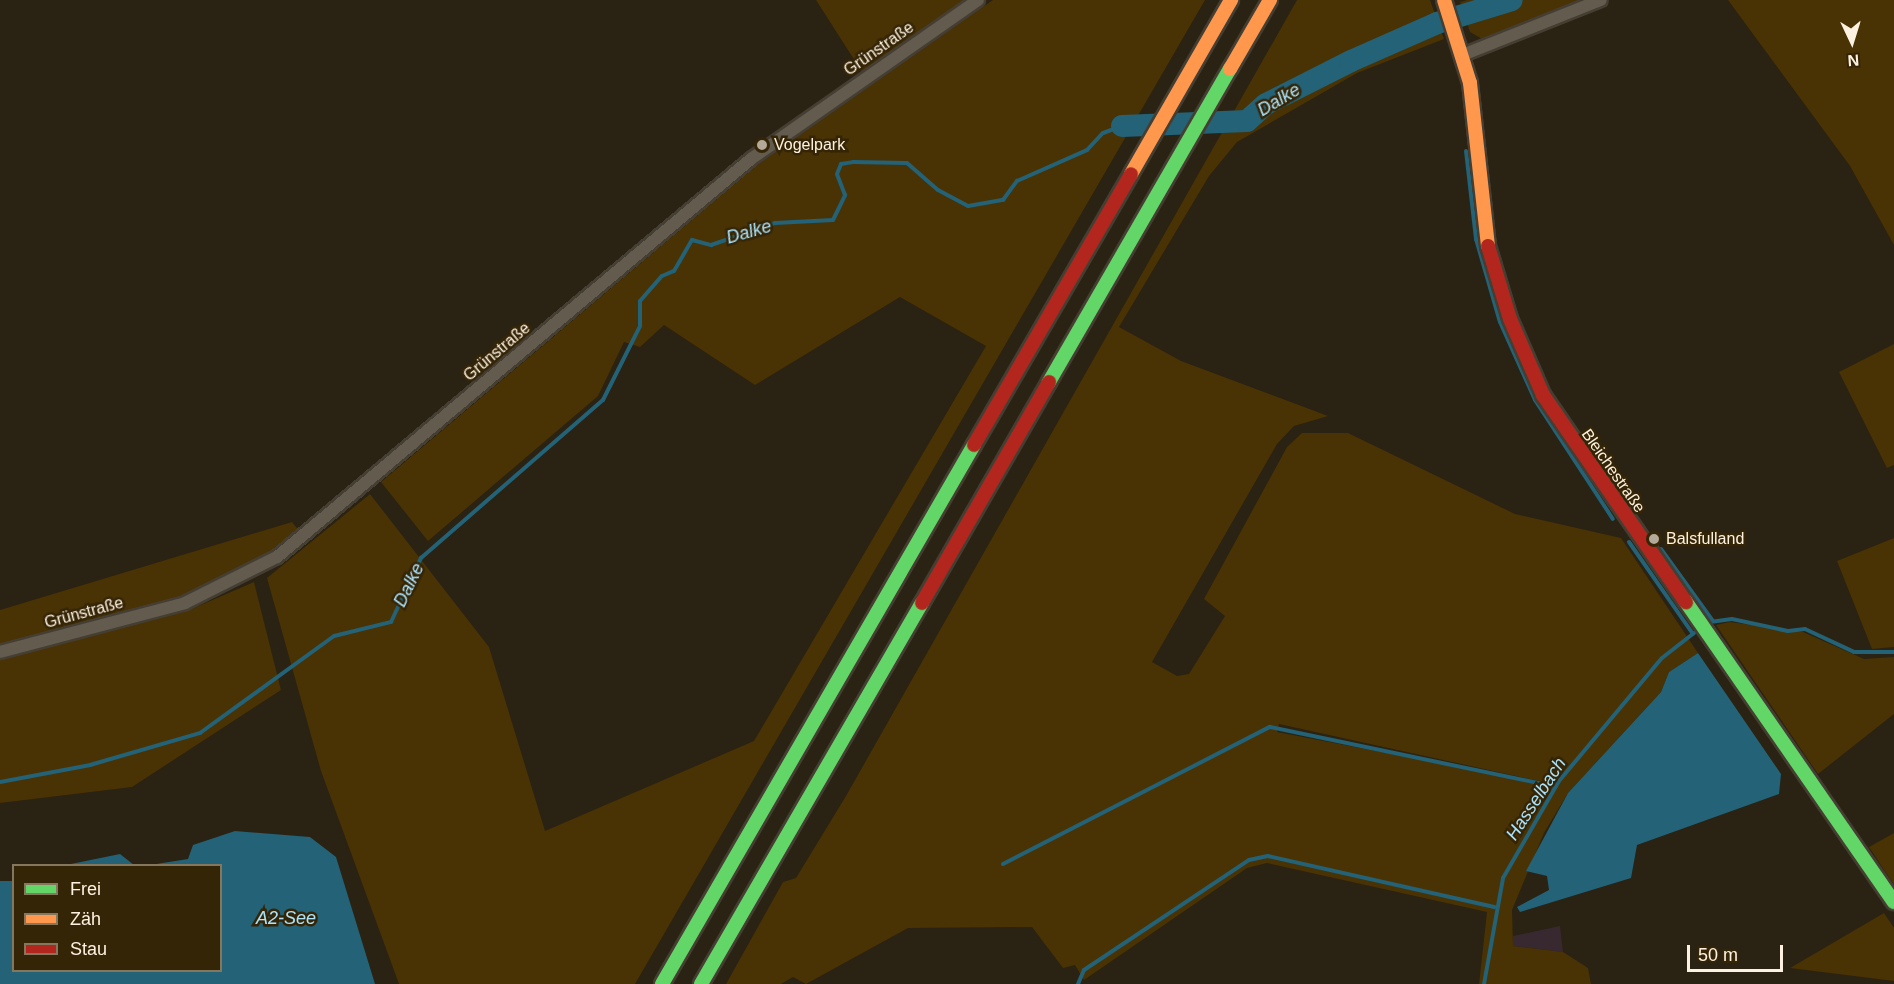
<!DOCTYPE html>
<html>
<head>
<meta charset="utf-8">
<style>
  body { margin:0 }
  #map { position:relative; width:1894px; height:984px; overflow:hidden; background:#2a2212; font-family:Helvetica,sans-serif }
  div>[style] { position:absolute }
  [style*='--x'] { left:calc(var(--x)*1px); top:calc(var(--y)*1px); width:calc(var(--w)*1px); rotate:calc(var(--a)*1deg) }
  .commercial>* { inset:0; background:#382931 }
  .green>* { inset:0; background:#493204 }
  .water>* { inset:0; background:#236277 }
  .stream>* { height:4px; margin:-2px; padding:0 2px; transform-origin:2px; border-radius:2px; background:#236277 }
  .river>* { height:22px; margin:-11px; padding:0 11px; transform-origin:11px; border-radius:11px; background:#236277 }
  .roads { filter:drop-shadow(2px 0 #453e32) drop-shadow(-2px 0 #453e32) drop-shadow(0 2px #453e32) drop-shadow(0 -2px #453e32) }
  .street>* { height:12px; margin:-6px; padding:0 6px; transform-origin:6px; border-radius:6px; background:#625b4e }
  .fast>* { height:14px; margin:-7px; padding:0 7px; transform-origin:7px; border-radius:7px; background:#63d668 }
  .slow>* { height:14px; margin:-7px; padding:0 7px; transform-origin:7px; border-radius:7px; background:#ff974d }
  .jam>* { height:14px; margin:-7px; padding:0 7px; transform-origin:7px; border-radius:7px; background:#b3261e }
  .dots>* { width:16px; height:16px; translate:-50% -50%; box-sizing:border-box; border:3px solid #352507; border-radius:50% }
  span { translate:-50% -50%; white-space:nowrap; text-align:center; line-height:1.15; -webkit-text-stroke:5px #352507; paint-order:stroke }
  .street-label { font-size:16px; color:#fdf2e1 }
  .poi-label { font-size:16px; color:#fdf2e1 }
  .left { translate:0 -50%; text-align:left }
  .water-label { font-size:18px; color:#ace3fb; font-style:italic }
  .legend { position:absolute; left:12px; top:864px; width:210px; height:108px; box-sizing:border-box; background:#352507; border:2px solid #85775e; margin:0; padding:8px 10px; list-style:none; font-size:18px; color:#fdf2e1 }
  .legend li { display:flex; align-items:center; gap:12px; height:30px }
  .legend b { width:30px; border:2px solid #85775e }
  .north { position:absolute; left:1822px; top:12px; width:60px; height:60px; -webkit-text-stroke:4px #352507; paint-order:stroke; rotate:176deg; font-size:16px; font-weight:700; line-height:24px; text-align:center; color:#fdf2e1 }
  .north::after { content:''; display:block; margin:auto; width:21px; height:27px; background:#fdf2e1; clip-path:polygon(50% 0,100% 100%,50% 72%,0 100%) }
  .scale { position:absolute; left:1687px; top:945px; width:96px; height:27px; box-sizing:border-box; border:3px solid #fdf2e1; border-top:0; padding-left:8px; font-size:18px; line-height:21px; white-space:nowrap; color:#fdf2e1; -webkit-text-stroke:4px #352507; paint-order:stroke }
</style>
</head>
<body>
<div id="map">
  <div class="commercial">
    <i style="clip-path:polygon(1560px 926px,1563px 952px,1513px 946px,1513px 936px)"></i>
  </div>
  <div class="green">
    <i style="clip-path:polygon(816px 0,964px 0,862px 72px)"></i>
    <i style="clip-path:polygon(993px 0,1205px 0,635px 984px,399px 984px,321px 771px,267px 578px,370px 494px,489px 647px,545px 831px,754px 741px,986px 346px,900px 297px,755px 385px,664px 325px,640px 347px,624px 342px,598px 396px,428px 541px,381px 482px,756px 166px)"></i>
    <i style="clip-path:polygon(evenodd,1297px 0,1430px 0,1444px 39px,1357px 73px,1237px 142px,1209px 176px,1119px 327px,1181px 361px,1328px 416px,1294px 426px,1277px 444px,1152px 662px,1177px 676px,1189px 674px,1225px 616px,1204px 599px,1287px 447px,1302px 433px,1348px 433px,1515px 514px,1621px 538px,1698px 653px,1669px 672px,1661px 692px,1568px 793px,1544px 833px,1512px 910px,1513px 946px,1563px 952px,1588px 968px,1591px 984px,1479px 984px,1487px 912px,1267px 863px,1247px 868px,1084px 980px,1075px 965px,1063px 968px,1032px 927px,908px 928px,806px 984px,793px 977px,781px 984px,726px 984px,783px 882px,796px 878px,846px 796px,1297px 0,1279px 724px,1548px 783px,1548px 784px,1277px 732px,1279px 724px)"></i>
    <i style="clip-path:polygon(1467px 0,1583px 0,1482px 39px,1470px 32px,1460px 2px)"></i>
    <i style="clip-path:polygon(1728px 0,1894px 0,1894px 245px,1850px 166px)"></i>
    <i style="clip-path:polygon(1894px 344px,1894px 465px,1887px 468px,1839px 372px)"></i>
    <i style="clip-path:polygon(292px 522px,300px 532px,276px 550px,183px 596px,0 645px,0 610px)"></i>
    <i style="clip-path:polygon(1894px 538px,1894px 647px,1872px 649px,1837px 561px)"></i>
    <i style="clip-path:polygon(254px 582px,281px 690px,132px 787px,0 803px,0 660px,187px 611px)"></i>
    <i style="clip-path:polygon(1730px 622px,1803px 632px,1864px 659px,1894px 657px,1894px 714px,1818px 774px,1716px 625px)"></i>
    <i style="clip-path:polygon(1894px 833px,1894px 885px,1869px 847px)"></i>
    <i style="clip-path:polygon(1884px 913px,1894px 928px,1894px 981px,1790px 968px)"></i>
  </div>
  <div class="water">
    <i style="clip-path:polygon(1698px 653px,1781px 774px,1779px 794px,1637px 845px,1631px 878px,1520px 912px,1517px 907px,1549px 890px,1547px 876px,1526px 871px,1568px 793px,1661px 692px,1669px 672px)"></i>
    <i style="clip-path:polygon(235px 831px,310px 837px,336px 857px,375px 984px,0 984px,0 881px,13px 881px,14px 970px,220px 970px,220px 866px,150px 865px,188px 859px,193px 845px)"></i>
    <i style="clip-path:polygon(120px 854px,134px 865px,65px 865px,66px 865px)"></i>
  </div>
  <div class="stream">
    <i style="--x:1466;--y:151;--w:89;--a:83.5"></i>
    <i style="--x:1476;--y:239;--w:86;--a:73.9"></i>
    <i style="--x:1500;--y:322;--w:85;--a:65.8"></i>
    <i style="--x:1535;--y:400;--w:142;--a:56.8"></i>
    <i style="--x:1629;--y:542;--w:112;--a:55.2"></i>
    <i style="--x:1661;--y:549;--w:89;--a:54.2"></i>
    <i style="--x:1710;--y:622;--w:22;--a:-8"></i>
    <i style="--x:1732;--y:619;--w:57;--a:12.1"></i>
    <i style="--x:1788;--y:631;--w:17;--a:-7"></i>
    <i style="--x:1805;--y:629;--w:54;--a:25.1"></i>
    <i style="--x:1854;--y:652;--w:40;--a:0"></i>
    <i style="--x:0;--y:782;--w:92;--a:-10.7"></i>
    <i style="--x:90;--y:765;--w:115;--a:-16.2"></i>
    <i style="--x:200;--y:733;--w:165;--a:-35.9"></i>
    <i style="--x:334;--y:636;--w:59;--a:-13.8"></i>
    <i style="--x:391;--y:622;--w:71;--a:-64.9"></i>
    <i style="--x:421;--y:558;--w:241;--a:-41"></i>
    <i style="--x:603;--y:400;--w:83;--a:-63.4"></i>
    <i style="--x:640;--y:326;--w:25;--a:-90"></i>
    <i style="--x:640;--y:301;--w:33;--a:-49"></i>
    <i style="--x:662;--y:276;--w:13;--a:-23"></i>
    <i style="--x:674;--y:271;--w:36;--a:-60"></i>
    <i style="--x:692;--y:240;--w:20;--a:15"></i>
    <i style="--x:711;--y:245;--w:68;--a:-19"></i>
    <i style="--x:775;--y:223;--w:58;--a:-3"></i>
    <i style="--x:833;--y:220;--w:28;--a:-64"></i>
    <i style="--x:845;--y:195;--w:22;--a:-111"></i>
    <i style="--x:837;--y:174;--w:11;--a:-68"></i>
    <i style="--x:841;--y:164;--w:12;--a:-9"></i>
    <i style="--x:853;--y:162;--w:54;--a:1.1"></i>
    <i style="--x:907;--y:163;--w:41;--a:41.1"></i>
    <i style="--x:938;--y:190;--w:34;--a:28"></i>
    <i style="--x:968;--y:206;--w:36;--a:-10"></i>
    <i style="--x:1003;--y:200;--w:24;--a:-54"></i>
    <i style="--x:1017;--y:181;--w:77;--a:-23.9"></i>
    <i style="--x:1087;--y:150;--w:23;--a:-47"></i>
    <i style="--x:1103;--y:133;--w:20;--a:-20"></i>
    <i style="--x:1003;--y:864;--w:300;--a:-27.2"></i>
    <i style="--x:1270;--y:727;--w:292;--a:11.8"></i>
    <i style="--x:1078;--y:984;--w:15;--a:-67"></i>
    <i style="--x:1084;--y:970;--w:198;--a:-33.7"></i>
    <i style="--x:1249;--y:860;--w:19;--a:-12"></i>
    <i style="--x:1268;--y:856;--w:232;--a:12.7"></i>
    <i style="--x:1484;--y:984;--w:108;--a:-79.8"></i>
    <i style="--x:1503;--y:878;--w:112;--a:-60"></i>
    <i style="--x:1559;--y:781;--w:160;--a:-50.1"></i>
    <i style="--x:1662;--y:658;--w:41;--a:-38"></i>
  </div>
  <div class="river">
    <i style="--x:1122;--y:126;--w:125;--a:-2.3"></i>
    <i style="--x:1247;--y:121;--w:25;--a:-42"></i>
    <i style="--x:1266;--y:104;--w:95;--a:-26.8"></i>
    <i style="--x:1351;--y:61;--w:94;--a:-23.8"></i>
    <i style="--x:1437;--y:23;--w:78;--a:-17"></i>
  </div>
  <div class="roads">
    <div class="street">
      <i style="--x:1465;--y:54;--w:146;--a:-21.7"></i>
      <i style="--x:0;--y:652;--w:191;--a:-14.8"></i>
      <i style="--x:185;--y:603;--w:103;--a:-26.6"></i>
      <i style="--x:277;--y:557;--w:619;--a:-40.02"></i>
      <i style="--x:751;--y:159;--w:277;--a:-35"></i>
    </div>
    <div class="fast">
      <i style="--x:1049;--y:382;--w:362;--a:-60"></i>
      <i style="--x:1686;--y:602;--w:365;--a:55.3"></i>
      <i style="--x:662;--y:984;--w:623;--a:-59.94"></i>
      <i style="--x:701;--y:984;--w:440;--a:-59.9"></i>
    </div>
    <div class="slow">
      <i style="--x:1444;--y:0;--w:87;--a:72.6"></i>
      <i style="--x:1470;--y:83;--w:164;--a:83.7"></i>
      <i style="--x:1230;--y:69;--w:80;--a:-59.9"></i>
      <i style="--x:1131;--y:174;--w:201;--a:-60.1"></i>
    </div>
    <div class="jam">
      <i style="--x:1488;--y:246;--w:76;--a:73.2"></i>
      <i style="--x:1510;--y:319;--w:83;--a:66.5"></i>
      <i style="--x:1543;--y:395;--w:252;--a:55.4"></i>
      <i style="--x:974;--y:445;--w:313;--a:-59.9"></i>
      <i style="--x:922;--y:603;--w:255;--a:-60.1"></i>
    </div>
  </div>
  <div class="dots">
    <i style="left:762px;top:145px;background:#b3a999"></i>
    <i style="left:1654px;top:539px;background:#b3a999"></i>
  </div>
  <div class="street-label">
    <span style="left:879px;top:49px;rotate:-35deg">Grünstraße</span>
    <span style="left:497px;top:352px;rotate:-40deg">Grünstraße</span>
    <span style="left:1613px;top:471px;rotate:55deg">Bleichestraße</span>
    <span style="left:84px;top:613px;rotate:-15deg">Grünstraße</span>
  </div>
  <div class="poi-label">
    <span class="left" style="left:774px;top:145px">Vogelpark</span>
    <span class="left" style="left:1666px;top:539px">Balsfulland</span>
  </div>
  <div class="water-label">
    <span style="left:1279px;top:100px;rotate:-31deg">Dalke</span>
    <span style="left:749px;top:232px;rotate:-16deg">Dalke</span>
    <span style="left:409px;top:585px;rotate:-64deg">Dalke</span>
    <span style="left:1536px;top:799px;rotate:-57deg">Hasselbach</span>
    <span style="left:286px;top:918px">A2-See</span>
  </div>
  <ul class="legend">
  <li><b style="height:8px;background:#63d668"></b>Frei</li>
  <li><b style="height:8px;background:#ff974d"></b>Zäh</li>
  <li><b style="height:8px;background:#b3261e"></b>Stau</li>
  </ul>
  <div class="north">N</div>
  <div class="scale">50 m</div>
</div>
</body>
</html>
